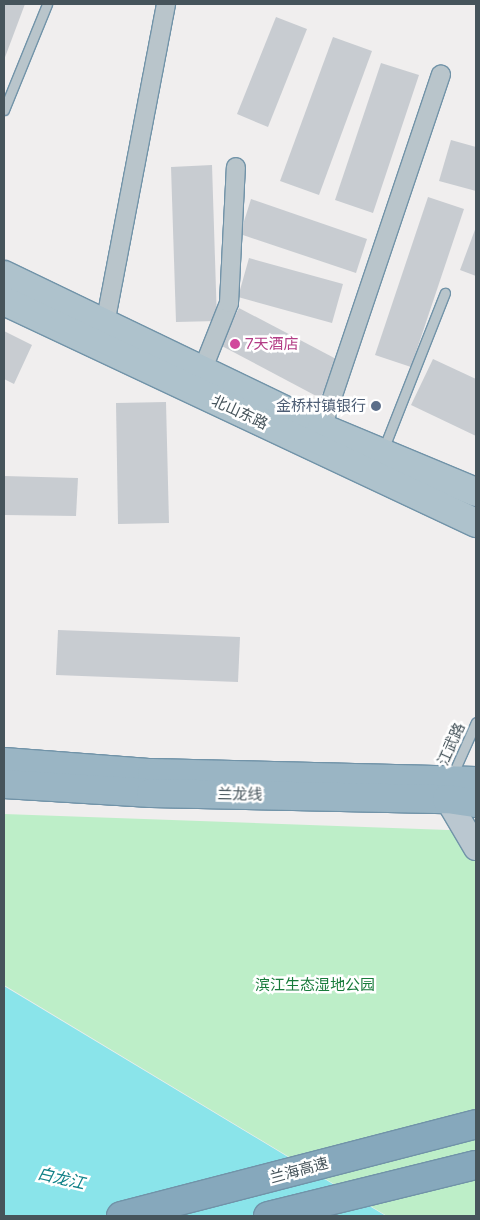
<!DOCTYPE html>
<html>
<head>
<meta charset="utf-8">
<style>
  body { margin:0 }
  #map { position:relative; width:480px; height:1220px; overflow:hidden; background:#f0eeee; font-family:"Space Grotesk","Noto Sans SC",sans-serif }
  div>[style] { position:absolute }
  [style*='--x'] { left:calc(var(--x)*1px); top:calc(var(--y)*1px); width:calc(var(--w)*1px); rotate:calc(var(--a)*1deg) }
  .green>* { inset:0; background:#bdeec8 }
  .water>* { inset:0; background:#8ae4ea }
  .building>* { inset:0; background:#c8ccd1 }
  .roads { filter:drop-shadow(1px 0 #7193a8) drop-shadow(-1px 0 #7193a8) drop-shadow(0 1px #7193a8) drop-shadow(0 -1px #7193a8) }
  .service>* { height:9px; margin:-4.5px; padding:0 4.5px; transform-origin:4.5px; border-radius:4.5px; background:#b9c5cb }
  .minor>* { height:18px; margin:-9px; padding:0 9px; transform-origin:9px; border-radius:9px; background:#b9c5cb }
  .secondary>* { height:24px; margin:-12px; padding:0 12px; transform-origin:12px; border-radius:12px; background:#bac7d0 }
  .primary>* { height:28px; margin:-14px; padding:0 14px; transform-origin:14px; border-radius:14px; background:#aec2cc }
  .trunk>* { height:28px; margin:-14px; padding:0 14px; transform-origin:14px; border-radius:14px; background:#9ab5c4 }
  .motorway>* { height:28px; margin:-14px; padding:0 14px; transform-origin:14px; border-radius:14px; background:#86a8bc }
  .dots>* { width:14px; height:14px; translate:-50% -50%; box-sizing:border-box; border:2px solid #fff; border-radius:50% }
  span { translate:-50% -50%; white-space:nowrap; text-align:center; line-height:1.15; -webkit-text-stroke:5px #fff; paint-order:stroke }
  .hotel-label { font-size:15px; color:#b23c85 }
  .left { translate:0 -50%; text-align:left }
  .service-label { font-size:15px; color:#4e5e75 }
  .right { translate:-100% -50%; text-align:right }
  .street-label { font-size:15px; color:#46545b }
  .park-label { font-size:15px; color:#187b3b }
  .water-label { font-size:16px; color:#0f8087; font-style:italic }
  .frame { position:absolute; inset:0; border:5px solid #46545b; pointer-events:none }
</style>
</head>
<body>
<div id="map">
  <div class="green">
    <i style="clip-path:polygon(4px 814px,476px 831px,476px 1216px,387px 1216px,4px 985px)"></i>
  </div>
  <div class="water">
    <i style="clip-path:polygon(4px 986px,386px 1216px,4px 1216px)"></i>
  </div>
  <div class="building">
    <i style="clip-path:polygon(4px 4px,25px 4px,4px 60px)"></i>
    <i style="clip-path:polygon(276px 17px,307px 29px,268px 127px,237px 114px)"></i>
    <i style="clip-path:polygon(333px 37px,372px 51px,319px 195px,280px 181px)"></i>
    <i style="clip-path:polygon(381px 63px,419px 75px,373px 213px,335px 200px)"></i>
    <i style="clip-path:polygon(451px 140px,476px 147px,476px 191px,439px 181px)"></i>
    <i style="clip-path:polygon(212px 165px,217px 321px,176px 322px,171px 167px)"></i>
    <i style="clip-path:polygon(428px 197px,464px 209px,411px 367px,375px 355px)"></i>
    <i style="clip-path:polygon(251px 199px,367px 239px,356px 273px,240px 234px)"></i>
    <i style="clip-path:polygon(476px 227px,476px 276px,460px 270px)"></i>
    <i style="clip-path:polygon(249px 258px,343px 284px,332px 323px,238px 297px)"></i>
    <i style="clip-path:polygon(239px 308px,340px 361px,320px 398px,220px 345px)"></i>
    <i style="clip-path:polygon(4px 331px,32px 345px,14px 384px,4px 379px)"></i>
    <i style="clip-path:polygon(433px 359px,476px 379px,476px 436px,411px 405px)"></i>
    <i style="clip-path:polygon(166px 402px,169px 523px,118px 524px,116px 403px)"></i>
    <i style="clip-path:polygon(4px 476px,78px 478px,76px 516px,4px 515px)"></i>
    <i style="clip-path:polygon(58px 630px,240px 637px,238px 682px,56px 675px)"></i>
  </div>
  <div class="roads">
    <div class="service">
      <i style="--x:4;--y:110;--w:114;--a:-67.9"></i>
      <i style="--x:383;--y:450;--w:169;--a:-68.5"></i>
      <i style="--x:452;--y:776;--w:59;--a:-66"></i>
    </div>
    <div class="minor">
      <i style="--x:105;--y:324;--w:326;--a:-79.2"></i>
      <i style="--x:202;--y:371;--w:73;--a:-68.3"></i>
      <i style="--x:229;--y:303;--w:136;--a:-87.1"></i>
      <i style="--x:322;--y:428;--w:373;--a:-71.4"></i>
    </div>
    <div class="secondary">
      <i style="--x:450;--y:785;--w:14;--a:102"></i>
      <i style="--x:447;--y:799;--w:57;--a:59.4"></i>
    </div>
    <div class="primary">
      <i style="--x:4;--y:275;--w:353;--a:25.7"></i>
      <i style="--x:322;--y:428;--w:167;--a:22.6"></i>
      <i style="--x:4;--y:301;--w:522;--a:25.19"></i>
    </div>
    <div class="trunk">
      <i style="--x:4;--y:762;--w:148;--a:4.3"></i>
      <i style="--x:152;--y:773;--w:324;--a:1.4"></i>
      <i style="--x:4;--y:784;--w:147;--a:3.5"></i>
      <i style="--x:151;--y:793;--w:296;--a:1.2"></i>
      <i style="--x:447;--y:799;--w:29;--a:8"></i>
    </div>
    <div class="motorway">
      <i style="--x:121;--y:1216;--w:367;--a:-14.5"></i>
      <i style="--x:268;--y:1216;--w:214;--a:-13.8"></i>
    </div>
  </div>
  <div class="dots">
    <i style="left:235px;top:344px;background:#d1479c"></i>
    <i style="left:376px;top:406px;background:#5c6f8a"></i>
  </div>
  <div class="hotel-label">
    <span class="left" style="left:245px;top:344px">7天酒店</span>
  </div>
  <div class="service-label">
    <span class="right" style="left:366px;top:406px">金桥村镇银行</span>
  </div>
  <div class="street-label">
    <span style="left:240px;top:412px;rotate:25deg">北山东路</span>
    <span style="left:451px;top:744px;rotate:-66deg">江武路</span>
    <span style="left:240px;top:794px;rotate:1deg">兰龙线</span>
    <span style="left:299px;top:1170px;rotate:-15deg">兰海高速</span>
  </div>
  <div class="park-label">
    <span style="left:315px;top:985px">滨江生态湿地公园</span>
  </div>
  <div class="water-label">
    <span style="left:61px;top:1179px;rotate:13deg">白龙江</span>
  </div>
  <div class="frame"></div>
</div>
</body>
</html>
